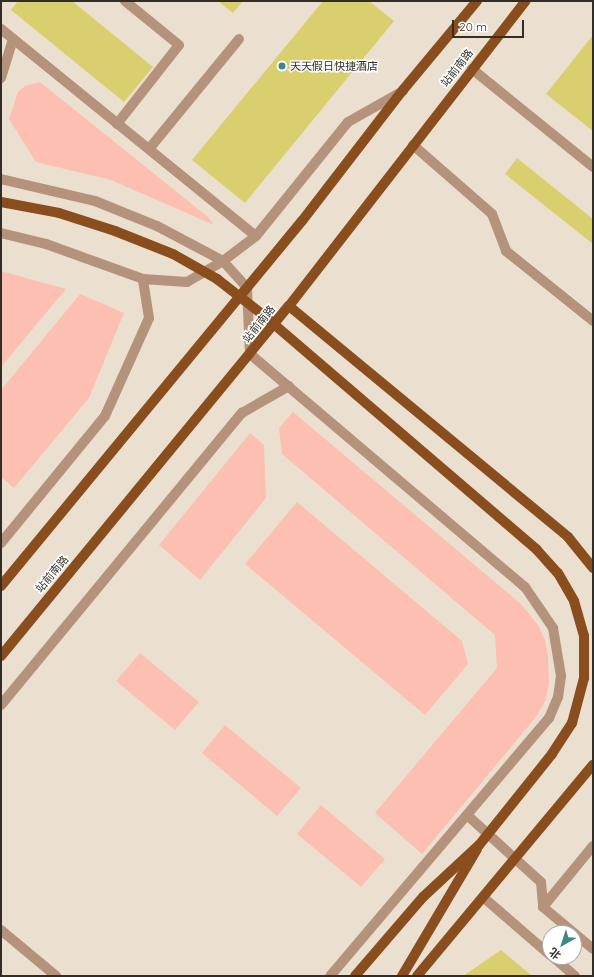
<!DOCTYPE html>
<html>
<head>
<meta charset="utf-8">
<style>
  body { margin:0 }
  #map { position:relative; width:594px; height:977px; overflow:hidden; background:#ebe0cf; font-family:Quicksand,"Noto Sans SC",sans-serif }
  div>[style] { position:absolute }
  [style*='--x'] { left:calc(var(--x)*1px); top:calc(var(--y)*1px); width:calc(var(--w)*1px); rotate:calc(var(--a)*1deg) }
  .green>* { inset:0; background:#fdbfb1 }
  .building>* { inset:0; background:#dacf6e }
  .minor>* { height:10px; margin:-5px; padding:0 5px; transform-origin:5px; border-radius:5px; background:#b5927b }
  .major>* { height:10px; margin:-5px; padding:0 5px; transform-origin:5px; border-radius:5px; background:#8a4e1e }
  .major-bridge>* { height:10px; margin:-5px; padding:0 5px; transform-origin:5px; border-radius:5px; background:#8a4e1e }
  .dots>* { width:11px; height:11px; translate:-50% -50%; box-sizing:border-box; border:2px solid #fff; border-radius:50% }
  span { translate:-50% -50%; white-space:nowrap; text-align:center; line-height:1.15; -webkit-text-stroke:3px #fff; paint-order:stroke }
  .poi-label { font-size:11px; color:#322e27 }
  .left { translate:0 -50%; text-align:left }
  .street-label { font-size:11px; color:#322e27 }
  .frame { position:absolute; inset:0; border:2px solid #322e27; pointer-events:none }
  .north { position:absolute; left:542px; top:925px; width:40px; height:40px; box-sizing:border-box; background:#fff; border:1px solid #adaba9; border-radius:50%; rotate:219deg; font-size:11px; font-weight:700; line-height:16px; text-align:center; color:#322e27 }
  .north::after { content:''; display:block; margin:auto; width:14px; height:18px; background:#3e8787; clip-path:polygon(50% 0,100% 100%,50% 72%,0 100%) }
  .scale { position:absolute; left:452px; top:20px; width:72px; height:18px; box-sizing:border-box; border:2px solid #322e27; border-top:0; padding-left:5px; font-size:12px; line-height:14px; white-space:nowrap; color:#322e27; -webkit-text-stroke:3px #fff; paint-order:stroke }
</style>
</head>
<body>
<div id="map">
  <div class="green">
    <i style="clip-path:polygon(40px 82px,208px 217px,214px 225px,111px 180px,36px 162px,9px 119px,18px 92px,25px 86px)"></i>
    <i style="clip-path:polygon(1px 271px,66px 289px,1px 367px)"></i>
    <i style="clip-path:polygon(80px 294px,124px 313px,89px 398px,14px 488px,1px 477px,1px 390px)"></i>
    <i style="clip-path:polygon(293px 412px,521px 604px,538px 625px,545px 640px,548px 656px,549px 684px,546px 699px,536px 717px,422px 854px,375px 813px,497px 668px,495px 635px,282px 454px,279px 428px)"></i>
    <i style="clip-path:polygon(250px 433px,264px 445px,266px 498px,200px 580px,159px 545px)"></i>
    <i style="clip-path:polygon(297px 502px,462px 641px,468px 664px,425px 715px,245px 564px)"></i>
    <i style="clip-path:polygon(140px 653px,199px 702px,175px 730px,116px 681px)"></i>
    <i style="clip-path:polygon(225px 725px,301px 788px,277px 816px,202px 753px)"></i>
    <i style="clip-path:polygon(321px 805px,385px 859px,361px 887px,297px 834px)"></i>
  </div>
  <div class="building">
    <i style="clip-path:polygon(18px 1px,72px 1px,153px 67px,124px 102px,11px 10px)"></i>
    <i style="clip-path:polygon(218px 1px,243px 1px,233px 13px)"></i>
    <i style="clip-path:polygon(323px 1px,369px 1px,394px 21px,245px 203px,192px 160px)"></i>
    <i style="clip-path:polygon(593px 35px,593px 131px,546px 94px)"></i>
    <i style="clip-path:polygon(517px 158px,593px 219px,593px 244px,505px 174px)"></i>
    <i style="clip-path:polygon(501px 950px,532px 976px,463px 976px)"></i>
  </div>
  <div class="minor">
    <i style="--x:1;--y:29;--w:328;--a:39.1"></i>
    <i style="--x:472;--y:69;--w:156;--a:39"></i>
    <i style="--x:1;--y:78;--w:41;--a:-72.9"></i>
    <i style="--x:117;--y:124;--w:100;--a:-51.9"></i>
    <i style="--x:179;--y:45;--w:70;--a:-140.8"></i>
    <i style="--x:413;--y:145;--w:105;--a:41.1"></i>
    <i style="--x:492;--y:214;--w:40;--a:69"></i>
    <i style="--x:506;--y:251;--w:112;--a:38.8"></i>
    <i style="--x:149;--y:149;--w:142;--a:-50.7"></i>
    <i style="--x:1;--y:179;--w:97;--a:13.2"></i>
    <i style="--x:95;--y:201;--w:67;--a:22"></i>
    <i style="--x:157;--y:226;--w:75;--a:27.9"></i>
    <i style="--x:223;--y:261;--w:36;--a:48"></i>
    <i style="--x:247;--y:288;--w:66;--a:87.4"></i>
    <i style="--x:250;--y:354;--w:360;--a:40.3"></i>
    <i style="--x:525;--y:587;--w:50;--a:55.7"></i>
    <i style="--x:553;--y:628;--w:49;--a:80.5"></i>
    <i style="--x:561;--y:676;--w:21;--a:98"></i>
    <i style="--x:558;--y:697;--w:23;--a:113"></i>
    <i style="--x:549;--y:718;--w:338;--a:130.3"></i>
    <i style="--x:1;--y:233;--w:46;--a:13.7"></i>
    <i style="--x:46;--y:244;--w:103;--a:19.8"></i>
    <i style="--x:143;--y:279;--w:44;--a:3.9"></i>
    <i style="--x:187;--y:282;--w:42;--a:-30.3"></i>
    <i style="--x:223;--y:261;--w:41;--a:-37.1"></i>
    <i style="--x:256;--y:236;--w:146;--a:-51.1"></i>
    <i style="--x:348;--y:122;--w:63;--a:-29.4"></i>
    <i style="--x:1;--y:543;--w:164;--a:-50.7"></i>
    <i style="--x:105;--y:416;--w:107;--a:-65.8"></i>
    <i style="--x:149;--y:318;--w:39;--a:-99"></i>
    <i style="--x:1;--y:705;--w:379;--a:-50.5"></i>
    <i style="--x:242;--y:413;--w:54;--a:-29.9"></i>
    <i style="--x:467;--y:815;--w:100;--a:42.2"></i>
    <i style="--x:541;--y:882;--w:25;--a:85"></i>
    <i style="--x:543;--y:907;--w:65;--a:40"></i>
    <i style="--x:483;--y:897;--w:89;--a:40.9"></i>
    <i style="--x:543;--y:907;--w:79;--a:-50.7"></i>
    <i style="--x:1;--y:930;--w:72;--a:39.9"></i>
    <i style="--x:553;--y:957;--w:29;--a:41"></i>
  </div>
  <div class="major">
    <i style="--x:289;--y:306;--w:362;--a:39.6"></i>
    <i style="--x:568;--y:537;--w:40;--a:51"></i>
    <i style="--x:1;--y:586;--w:473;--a:-50.5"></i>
    <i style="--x:302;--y:221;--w:165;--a:-52.4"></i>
    <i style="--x:403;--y:90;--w:116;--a:-50.3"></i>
    <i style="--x:1;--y:656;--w:453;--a:-50.6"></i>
    <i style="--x:289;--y:306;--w:386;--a:-52.2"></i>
    <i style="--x:402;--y:976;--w:147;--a:-59.4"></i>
  </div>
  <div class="major-bridge">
    <i style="--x:1;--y:202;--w:59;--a:10.7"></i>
    <i style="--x:59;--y:213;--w:59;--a:17.8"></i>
    <i style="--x:115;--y:231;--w:62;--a:21.6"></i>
    <i style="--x:173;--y:254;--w:51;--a:29.6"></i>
    <i style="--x:217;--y:279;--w:57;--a:37.9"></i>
    <i style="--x:262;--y:314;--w:362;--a:40.6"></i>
    <i style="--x:537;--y:550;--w:31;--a:48"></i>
    <i style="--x:558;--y:573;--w:32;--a:60"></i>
    <i style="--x:574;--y:601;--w:36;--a:74"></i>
    <i style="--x:584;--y:636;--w:42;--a:90"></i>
    <i style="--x:584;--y:678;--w:47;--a:104.9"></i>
    <i style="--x:572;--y:723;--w:37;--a:123"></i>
    <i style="--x:552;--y:754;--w:117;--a:128.7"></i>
    <i style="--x:479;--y:845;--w:76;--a:137.1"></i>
    <i style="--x:423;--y:897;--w:104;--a:130.7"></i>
    <i style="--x:417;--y:976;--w:275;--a:-50.2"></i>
  </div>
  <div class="dots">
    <i style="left:282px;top:66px;background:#3e8787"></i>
  </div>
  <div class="poi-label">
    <span class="left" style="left:290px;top:66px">天天假日快捷酒店</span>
  </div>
  <div class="street-label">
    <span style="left:457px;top:68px;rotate:-52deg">站前南路</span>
    <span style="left:259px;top:324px;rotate:-51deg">站前南路</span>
    <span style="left:52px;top:574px;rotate:-50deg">站前南路</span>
  </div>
  <div class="frame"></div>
  <div class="north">北</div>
  <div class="scale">20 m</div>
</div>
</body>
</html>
